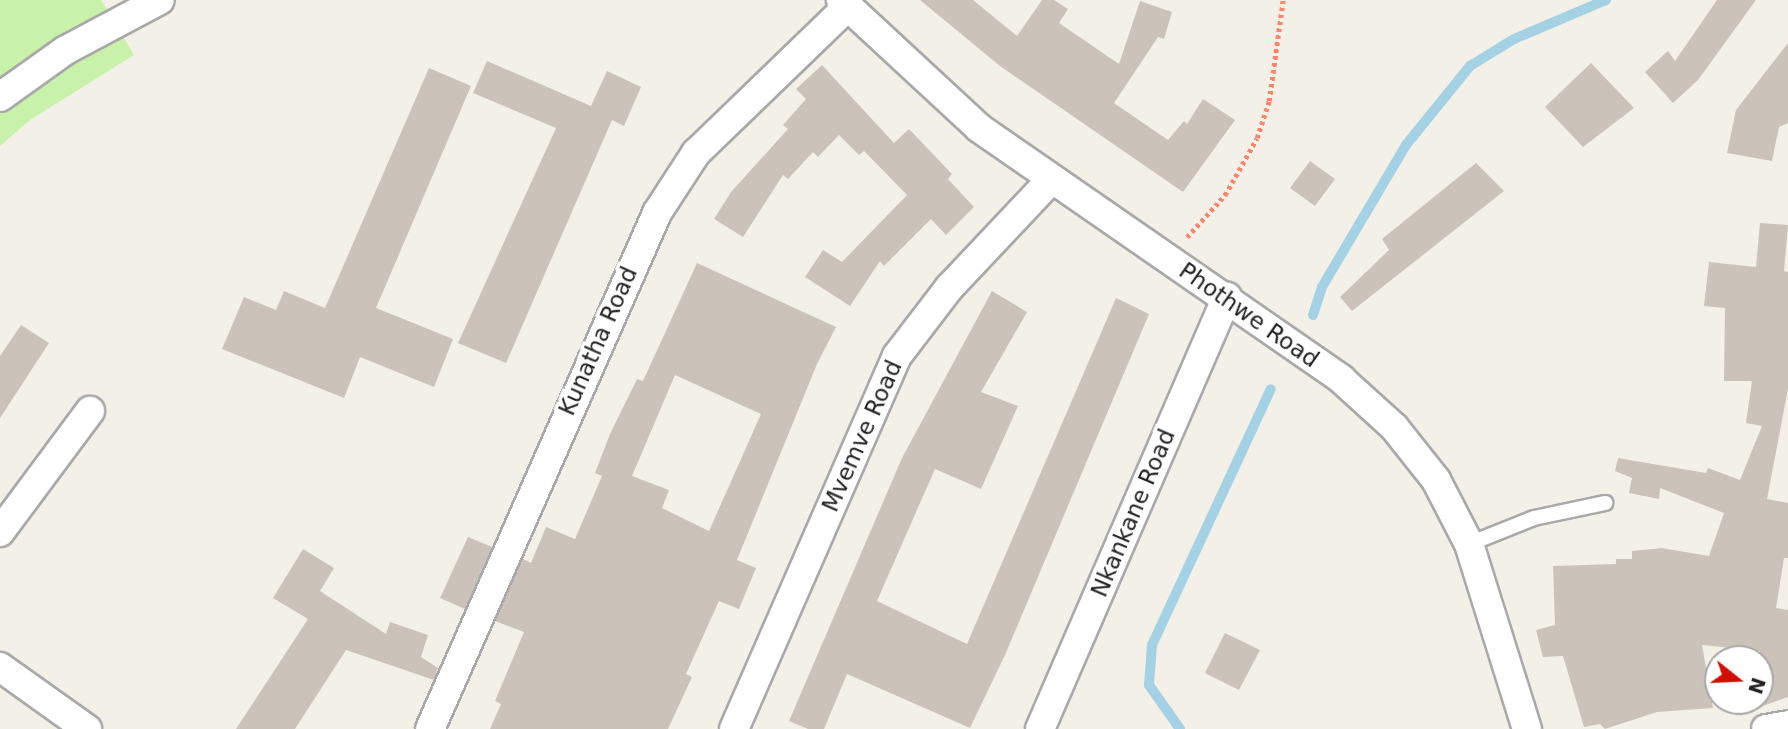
<!DOCTYPE html>
<html>
<head>
<meta charset="utf-8">
<style>
  body { margin:0 }
  #map { position:relative; width:1788px; height:729px; overflow:hidden; background:#f3f0e8; font-family:"DejaVu Sans",sans-serif }
  div>[style] { position:absolute }
  [style*='--x'] { left:calc(var(--x)*1px); top:calc(var(--y)*1px); width:calc(var(--w)*1px); rotate:calc(var(--a)*1deg) }
  .grass>* { inset:0; background:#c8f1aa }
  .stream>* { height:10px; margin:-5px; padding:0 5px; transform-origin:5px; border-radius:5px; background:#a4d2e4 }
  .building>* { inset:0; background:#cbc3ba }
  .path>* { height:4.5px; margin-top:-2.25px; transform-origin:0; background:repeating-linear-gradient(90deg,#ff846c 0 3.5px,transparent 0 7px) }
  .roads { filter:drop-shadow(2px 0 #a9a9a9) drop-shadow(-2px 0 #a9a9a9) drop-shadow(0 2px #a9a9a9) drop-shadow(0 -2px #a9a9a9) }
  .lane>* { height:14px; margin:-7px; padding:0 7px; transform-origin:7px; border-radius:7px; background:#fff }
  .street>* { height:28px; margin:-14px; padding:0 14px; transform-origin:14px; border-radius:14px; background:#fff }
  span { translate:-50% -50%; white-space:nowrap; text-align:center; line-height:1.15; -webkit-text-stroke:7px #fff; paint-order:stroke }
  .street-label { font-size:23px; color:#222 }
  .north { position:absolute; left:1704px; top:645px; width:70px; height:70px; box-sizing:border-box; background:#fff; border:2px solid #a7a7a7; border-radius:50%; rotate:108deg; font-size:19px; font-weight:700; line-height:28px; text-align:center; color:#222 }
  .north::after { content:''; display:block; margin:auto; width:24px; height:32px; background:#d30d00; clip-path:polygon(50% 0,100% 100%,50% 72%,0 100%) }
</style>
</head>
<body>
<div id="map">
  <div class="grass">
    <i style="clip-path:polygon(0 0,101px 0,134px 55px,30px 120px,0 146px)"></i>
  </div>
  <div class="stream">
    <i style="--x:1313;--y:315;--w:29;--a:-72"></i>
    <i style="--x:1322;--y:287;--w:165;--a:-59.4"></i>
    <i style="--x:1406;--y:145;--w:102;--a:-51"></i>
    <i style="--x:1470;--y:66;--w:52;--a:-31.5"></i>
    <i style="--x:1514;--y:39;--w:100;--a:-23"></i>
    <i style="--x:1180;--y:729;--w:54;--a:-125.2"></i>
    <i style="--x:1149;--y:685;--w:40;--a:-85.7"></i>
    <i style="--x:1152;--y:645;--w:282;--a:-65.1"></i>
  </div>
  <div class="building">
    <i style="clip-path:polygon(920px 0,973px 0,1017px 36px,1042px 0,1054px 0,1068px 9px,1059px 23px,1119px 64px,1140px 1px,1172px 12px,1164px 39px,1158px 37px,1114px 103px,1168px 140px,1184px 121px,1187px 124px,1203px 99px,1235px 120px,1183px 192px,1000px 66px)"></i>
    <i style="clip-path:polygon(1717px 0,1756px 0,1698px 80px,1673px 103px,1645px 72px,1668px 51px,1675px 61px)"></i>
    <i style="clip-path:polygon(1788px 43px,1788px 123px,1779px 127px,1772px 161px,1727px 153px,1736px 110px)"></i>
    <i style="clip-path:polygon(487px 61px,591px 106px,607px 71px,641px 87px,624px 126px,612px 120px,506px 363px,458px 343px,556px 128px,473px 93px)"></i>
    <i style="clip-path:polygon(1591px 63px,1634px 108px,1583px 147px,1545px 107px)"></i>
    <i style="clip-path:polygon(822px 65px,894px 143px,909px 129px,952px 174px,948px 179px,974px 207px,946px 235px,931px 219px,884px 266px,880px 261px,850px 306px,805px 277px,823px 250px,842px 262px,907px 195px,864px 151px,859px 155px,839px 135px,818px 157px,813px 152px,788px 179px,783px 175px,743px 237px,714px 219px,731px 192px,788px 129px,783px 125px,806px 99px,796px 89px)"></i>
    <i style="clip-path:polygon(429px 68px,471px 86px,376px 308px,453px 339px,434px 387px,360px 357px,344px 398px,222px 349px,244px 297px,276px 310px,284px 291px,325px 308px)"></i>
    <i style="clip-path:polygon(1310px 161px,1335px 179px,1315px 206px,1290px 188px)"></i>
    <i style="clip-path:polygon(1476px 163px,1504px 191px,1352px 311px,1340px 297px,1389px 250px,1382px 239px)"></i>
    <i style="clip-path:polygon(1760px 223px,1788px 225px,1784px 271px,1788px 272px,1788px 389px,1767px 499px,1788px 503px,1788px 558px,1784px 558px,1776px 608px,1788px 610px,1788px 697px,1760px 707px,1760px 651px,1702px 645px,1713px 708px,1657px 712px,1605px 729px,1600px 724px,1584px 727px,1563px 656px,1543px 657px,1536px 630px,1555px 625px,1553px 566px,1616px 564px,1616px 559px,1632px 559px,1632px 551px,1662px 548px,1709px 556px,1724px 513px,1660px 488px,1659px 499px,1629px 493px,1632px 478px,1615px 471px,1618px 458px,1706px 473px,1708px 468px,1740px 480px,1762px 426px,1746px 423px,1752px 381px,1724px 381px,1725px 308px,1704px 306px,1709px 262px,1756px 267px)"></i>
    <i style="clip-path:polygon(evenodd,697px 263px,836px 327px,817px 364px,737px 560px,756px 568px,739px 609px,719px 601px,686px 674px,692px 677px,668px 729px,490px 729px,501px 704px,495px 701px,524px 632px,495px 621px,523px 559px,531px 563px,546px 527px,575px 539px,602px 476px,595px 473px,610px 434px,637px 379px,643px 381px,697px 263px,675px 375px,761px 414px,709px 531px,662px 508px,669px 490px,632px 476px,675px 375px)"></i>
    <i style="clip-path:polygon(992px 291px,1027px 312px,981px 392px,1018px 406px,981px 489px,935px 469px,877px 601px,967px 644px,1116px 298px,1149px 314px,1005px 655px,970px 728px,847px 674px,824px 729px,808px 729px,789px 721px,902px 458px)"></i>
    <i style="clip-path:polygon(21px 325px,49px 343px,0 418px,0 356px)"></i>
    <i style="clip-path:polygon(468px 537px,492px 547px,465px 609px,440px 598px)"></i>
    <i style="clip-path:polygon(303px 549px,334px 568px,320px 591px,386px 634px,390px 622px,428px 635px,421px 657px,438px 668px,434px 680px,346px 650px,295px 729px,236px 729px,308px 619px,273px 598px)"></i>
    <i style="clip-path:polygon(1225px 633px,1260px 650px,1239px 690px,1205px 673px)"></i>
  </div>
  <div class="path">
    <i style="--x:1187;--y:237;--w:57;--a:-47.9"></i>
    <i style="--x:1225;--y:195;--w:65;--a:-60.7"></i>
    <i style="--x:1257;--y:138;--w:39;--a:-72"></i>
    <i style="--x:1269;--y:101;--w:102;--a:-82.1"></i>
  </div>
  <div class="roads">
    <div class="lane">
      <i style="--x:1469;--y:544;--w:70;--a:-21.8"></i>
      <i style="--x:1534;--y:518;--w:73;--a:-11.9"></i>
    </div>
    <div class="street">
      <i style="--x:841;--y:0;--w:188;--a:42.8"></i>
      <i style="--x:979;--y:128;--w:441;--a:34.7"></i>
      <i style="--x:1341;--y:379;--w:72;--a:42.2"></i>
      <i style="--x:1394;--y:427;--w:68;--a:51.6"></i>
      <i style="--x:1436;--y:480;--w:72;--a:62.7"></i>
      <i style="--x:1469;--y:544;--w:194;--a:72.6"></i>
      <i style="--x:0;--y:97;--w:81;--a:-35.5"></i>
      <i style="--x:66;--y:50;--w:106;--a:-28"></i>
      <i style="--x:0;--y:532;--w:151;--a:-53.4"></i>
      <i style="--x:0;--y:667;--w:107;--a:35.5"></i>
      <i style="--x:430;--y:729;--w:564;--a:-66.25"></i>
      <i style="--x:657;--y:213;--w:72;--a:-57"></i>
      <i style="--x:696;--y:153;--w:211;--a:-44"></i>
      <i style="--x:734;--y:729;--w:407;--a:-66.4"></i>
      <i style="--x:897;--y:356;--w:86;--a:-52.6"></i>
      <i style="--x:949;--y:288;--w:147;--a:-46.7"></i>
      <i style="--x:1040;--y:729;--w:471;--a:-66.6"></i>
      <i style="--x:1766;--y:729;--w:22;--a:-10"></i>
    </div>
  </div>
  <div class="street-label">
    <span style="left:1249px;top:315px;rotate:35deg">Phothwe Road</span>
    <span style="left:598px;top:341px;rotate:-66deg">Kunatha Road</span>
    <span style="left:862px;top:436px;rotate:-66deg">Mvemve Road</span>
    <span style="left:1133px;top:513px;rotate:-67deg">Nkankane Road</span>
  </div>
  <div class="north">N</div>
</div>
</body>
</html>
